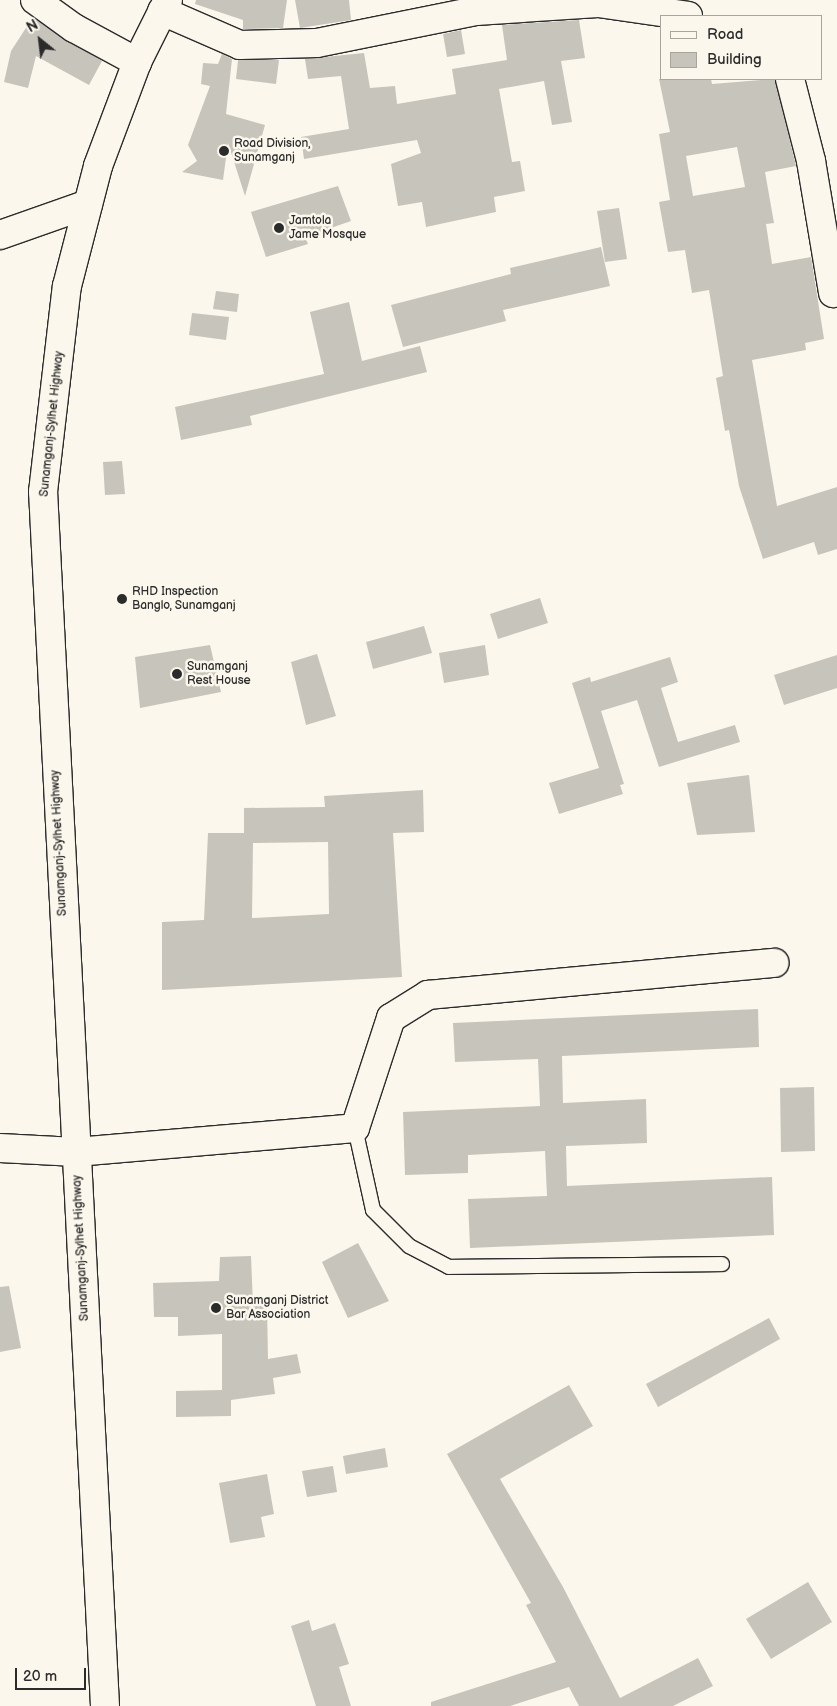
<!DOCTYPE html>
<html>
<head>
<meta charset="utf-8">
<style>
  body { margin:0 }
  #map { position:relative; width:837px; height:1706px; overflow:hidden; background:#fbf7ec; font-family:"Balsamiq Sans",sans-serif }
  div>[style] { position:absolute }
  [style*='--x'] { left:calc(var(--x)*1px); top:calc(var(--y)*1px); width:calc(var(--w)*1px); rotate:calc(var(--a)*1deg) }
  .building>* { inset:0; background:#c7c4bc }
  .roads { filter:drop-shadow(1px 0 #2b2b2b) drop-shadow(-1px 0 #2b2b2b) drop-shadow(0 1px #2b2b2b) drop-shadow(0 -1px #2b2b2b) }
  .service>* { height:14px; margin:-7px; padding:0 7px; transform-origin:7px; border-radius:7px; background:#fbf7ec }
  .minor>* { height:28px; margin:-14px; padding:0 14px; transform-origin:14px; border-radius:14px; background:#fbf7ec }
  .primary>* { height:28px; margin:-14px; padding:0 14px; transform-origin:14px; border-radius:14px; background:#fbf7ec }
  .dots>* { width:14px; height:14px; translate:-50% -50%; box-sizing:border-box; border:2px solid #fbf7ec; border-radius:50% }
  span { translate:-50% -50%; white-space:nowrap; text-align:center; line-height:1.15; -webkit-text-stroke:5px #fbf7ec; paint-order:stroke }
  .poi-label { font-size:12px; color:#2b2b2b }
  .left { translate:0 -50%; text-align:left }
  .street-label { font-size:12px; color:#2b2b2b }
  .legend { position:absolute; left:660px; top:15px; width:162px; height:65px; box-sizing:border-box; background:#fbf7ec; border:1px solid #a8a59f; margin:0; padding:6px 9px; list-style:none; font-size:15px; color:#2b2b2b }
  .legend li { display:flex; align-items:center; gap:10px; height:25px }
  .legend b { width:25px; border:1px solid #a8a59f }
  .north { position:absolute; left:15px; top:15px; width:50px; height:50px; -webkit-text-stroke:4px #fbf7ec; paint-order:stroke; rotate:331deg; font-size:14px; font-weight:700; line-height:20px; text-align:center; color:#2b2b2b }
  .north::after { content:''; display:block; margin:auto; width:18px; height:22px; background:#2b2b2b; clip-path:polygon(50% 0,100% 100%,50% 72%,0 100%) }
  .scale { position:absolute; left:15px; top:1668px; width:71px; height:22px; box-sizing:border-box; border:2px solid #2b2b2b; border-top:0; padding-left:6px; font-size:15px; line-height:18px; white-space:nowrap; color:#2b2b2b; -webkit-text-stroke:4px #fbf7ec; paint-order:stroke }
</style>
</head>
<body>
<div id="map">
  <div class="building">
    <i style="clip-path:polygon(196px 0,287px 0,283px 28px,243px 29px,243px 20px,195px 4px)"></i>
    <i style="clip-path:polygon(295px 0,349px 0,351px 20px,300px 28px)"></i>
    <i style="clip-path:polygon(33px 17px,102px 61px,89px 85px,36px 56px,28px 88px,4px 82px,11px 51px)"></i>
    <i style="clip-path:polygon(579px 20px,585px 58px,561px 61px,572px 122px,552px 125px,544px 81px,499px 89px,512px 162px,520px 161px,525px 191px,494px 197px,496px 212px,426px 227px,422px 202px,398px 206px,391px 164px,421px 153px,417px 140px,304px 159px,301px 137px,349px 129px,341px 76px,308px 79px,305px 59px,364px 53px,370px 88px,395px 86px,397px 104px,456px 94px,452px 69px,507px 60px,502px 25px)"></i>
    <i style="clip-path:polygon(461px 30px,465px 54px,447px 57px,443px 34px)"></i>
    <i style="clip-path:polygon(222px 54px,232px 59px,226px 114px,265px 125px,245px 196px,228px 143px,223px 180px,182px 172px,197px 161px,188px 145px,210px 86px,201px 84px,203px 63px,218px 64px)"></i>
    <i style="clip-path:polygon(238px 60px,279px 60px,276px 84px,236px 79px)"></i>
    <i style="clip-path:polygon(evenodd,659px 79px,711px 79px,712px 84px,775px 79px,796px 166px,765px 172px,774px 223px,766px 224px,772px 264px,811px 257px,824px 339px,805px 343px,806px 350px,752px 360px,777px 506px,837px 487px,837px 549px,818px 555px,814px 542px,763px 559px,739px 486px,729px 430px,725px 431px,716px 378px,723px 376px,709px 290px,692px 293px,685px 250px,668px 252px,659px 202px,670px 200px,659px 134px,670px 132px,659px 79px,737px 147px,745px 187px,693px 196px,686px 156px,737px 147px)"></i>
    <i style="clip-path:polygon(338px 186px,351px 221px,305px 237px,308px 244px,266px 257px,251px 212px)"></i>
    <i style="clip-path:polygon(619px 208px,627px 259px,605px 262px,597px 211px)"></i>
    <i style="clip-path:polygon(601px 247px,610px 286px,503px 310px,506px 321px,403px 347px,391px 305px,511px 274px,510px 268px)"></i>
    <i style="clip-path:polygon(216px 291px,239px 294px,237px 312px,213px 309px)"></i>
    <i style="clip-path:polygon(349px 302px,362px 361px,420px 346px,427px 372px,250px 416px,252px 425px,181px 440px,175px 407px,324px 374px,310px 312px)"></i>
    <i style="clip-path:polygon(192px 313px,229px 317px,226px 340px,189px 335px)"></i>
    <i style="clip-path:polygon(122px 461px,125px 494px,105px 495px,103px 462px)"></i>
    <i style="clip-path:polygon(540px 598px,548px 623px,498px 639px,490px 614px)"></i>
    <i style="clip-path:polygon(424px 626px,432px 653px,373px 669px,366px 642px)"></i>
    <i style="clip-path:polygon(210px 645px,221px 692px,140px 708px,135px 657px)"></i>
    <i style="clip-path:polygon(485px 645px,489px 675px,444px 683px,439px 653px)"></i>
    <i style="clip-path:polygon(317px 654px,336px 716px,306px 725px,291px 662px)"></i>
    <i style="clip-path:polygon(837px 655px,837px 688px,784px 705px,774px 675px)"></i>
    <i style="clip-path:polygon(670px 657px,678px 682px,661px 688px,678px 742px,735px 725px,740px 742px,659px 767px,637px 700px,601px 711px,624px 784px,620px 785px,623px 794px,559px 814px,549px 783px,599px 768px,572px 683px,590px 677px,591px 682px)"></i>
    <i style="clip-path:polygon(749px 775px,755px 832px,697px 835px,687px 783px)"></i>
    <i style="clip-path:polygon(evenodd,423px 790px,424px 832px,393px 833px,402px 977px,162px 990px,162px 922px,204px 920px,208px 833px,244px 833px,244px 808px,325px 807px,324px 796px,423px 790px,328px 842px,329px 914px,252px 918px,253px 843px,328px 842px)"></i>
    <i style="clip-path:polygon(758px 1009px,759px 1047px,562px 1056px,563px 1103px,646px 1099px,647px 1143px,566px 1146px,567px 1186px,772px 1177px,774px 1235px,470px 1248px,468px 1199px,547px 1196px,545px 1151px,468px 1155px,468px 1173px,405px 1175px,403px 1112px,540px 1106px,538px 1059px,455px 1062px,453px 1023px)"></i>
    <i style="clip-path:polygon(814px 1087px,815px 1151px,781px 1152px,780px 1088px)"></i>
    <i style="clip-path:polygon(358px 1243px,389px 1301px,348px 1318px,322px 1262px)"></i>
    <i style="clip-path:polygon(251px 1256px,253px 1305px,267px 1305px,268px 1359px,297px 1354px,301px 1373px,273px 1378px,275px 1394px,231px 1400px,231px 1416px,176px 1417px,176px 1391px,222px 1390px,222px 1334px,178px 1336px,178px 1317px,154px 1317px,153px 1283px,219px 1281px,220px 1257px)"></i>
    <i style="clip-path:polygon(9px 1286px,21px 1348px,0 1352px,0 1287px)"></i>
    <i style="clip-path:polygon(769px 1318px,780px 1339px,658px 1407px,646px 1384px)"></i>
    <i style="clip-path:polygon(569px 1385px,593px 1426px,500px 1479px,563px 1587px,620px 1698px,698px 1658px,713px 1686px,673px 1706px,579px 1706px,569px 1687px,510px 1706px,431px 1706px,431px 1702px,556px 1662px,526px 1605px,531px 1603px,447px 1454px)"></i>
    <i style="clip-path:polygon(385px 1448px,388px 1467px,346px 1474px,343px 1456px)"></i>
    <i style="clip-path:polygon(333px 1466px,337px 1492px,307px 1497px,302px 1471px)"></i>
    <i style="clip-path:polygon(267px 1474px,274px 1514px,261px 1517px,265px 1537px,230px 1543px,219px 1483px)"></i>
    <i style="clip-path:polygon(808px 1582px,832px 1622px,771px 1659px,746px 1619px)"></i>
    <i style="clip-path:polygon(309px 1620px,312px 1631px,335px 1623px,349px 1664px,339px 1667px,351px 1706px,316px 1706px,291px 1626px)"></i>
  </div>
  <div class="roads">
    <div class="service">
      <i style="--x:355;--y:1128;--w:84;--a:77.6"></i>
      <i style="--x:373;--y:1210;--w:51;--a:45"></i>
      <i style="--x:409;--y:1246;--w:45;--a:27.7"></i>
      <i style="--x:449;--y:1267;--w:273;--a:-0.6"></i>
    </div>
    <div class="minor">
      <i style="--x:35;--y:0;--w:48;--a:35.7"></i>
      <i style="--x:74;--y:28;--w:72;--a:28.4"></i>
      <i style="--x:162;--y:11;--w:85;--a:23.6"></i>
      <i style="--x:240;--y:45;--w:77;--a:-1.5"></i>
      <i style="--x:317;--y:43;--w:162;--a:-11.4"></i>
      <i style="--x:476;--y:11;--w:122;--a:-3.8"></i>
      <i style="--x:598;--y:3;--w:91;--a:8.2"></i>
      <i style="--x:790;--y:79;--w:85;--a:75.6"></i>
      <i style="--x:811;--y:161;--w:134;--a:80.5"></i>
      <i style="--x:0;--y:235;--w:93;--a:-19.4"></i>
      <i style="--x:0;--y:1148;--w:76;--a:3"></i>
      <i style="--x:76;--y:1152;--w:280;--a:-4.9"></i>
      <i style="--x:355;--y:1128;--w:116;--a:-71.9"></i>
      <i style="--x:391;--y:1018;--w:44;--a:-31.9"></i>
      <i style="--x:428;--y:995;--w:348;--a:-5.3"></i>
    </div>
    <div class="primary">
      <i style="--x:105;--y:1706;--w:1216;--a:-92.92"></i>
      <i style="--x:43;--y:492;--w:207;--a:-83.4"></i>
      <i style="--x:67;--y:286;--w:124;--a:-75.5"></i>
      <i style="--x:98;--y:166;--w:111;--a:-69.4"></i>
      <i style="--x:137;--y:62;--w:69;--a:-63.4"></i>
    </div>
  </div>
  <div class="dots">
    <i style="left:224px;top:151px;background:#2b2b2b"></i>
    <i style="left:279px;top:228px;background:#2b2b2b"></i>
    <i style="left:122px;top:599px;background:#2b2b2b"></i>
    <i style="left:177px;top:674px;background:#2b2b2b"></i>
    <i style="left:216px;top:1308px;background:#2b2b2b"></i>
  </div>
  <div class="poi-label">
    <span class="left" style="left:234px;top:151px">Road Division,<br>Sunamganj</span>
    <span class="left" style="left:289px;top:228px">Jamtola<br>Jame Mosque</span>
    <span class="left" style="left:132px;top:599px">RHD Inspection<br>Banglo, Sunamganj</span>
    <span class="left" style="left:187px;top:674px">Sunamganj<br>Rest House</span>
    <span class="left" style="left:226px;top:1308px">Sunamganj District<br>Bar Association</span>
  </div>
  <div class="street-label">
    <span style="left:52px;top:424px;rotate:-84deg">Sunamganj-Sylhet Highway</span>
    <span style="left:59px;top:843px;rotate:-93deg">Sunamganj-Sylhet Highway</span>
    <span style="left:81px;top:1248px;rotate:-93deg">Sunamganj-Sylhet Highway</span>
  </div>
  <ul class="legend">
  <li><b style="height:6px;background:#fbf7ec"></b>Road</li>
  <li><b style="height:14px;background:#c7c4bc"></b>Building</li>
  </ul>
  <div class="north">N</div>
  <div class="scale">20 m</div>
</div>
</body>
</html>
